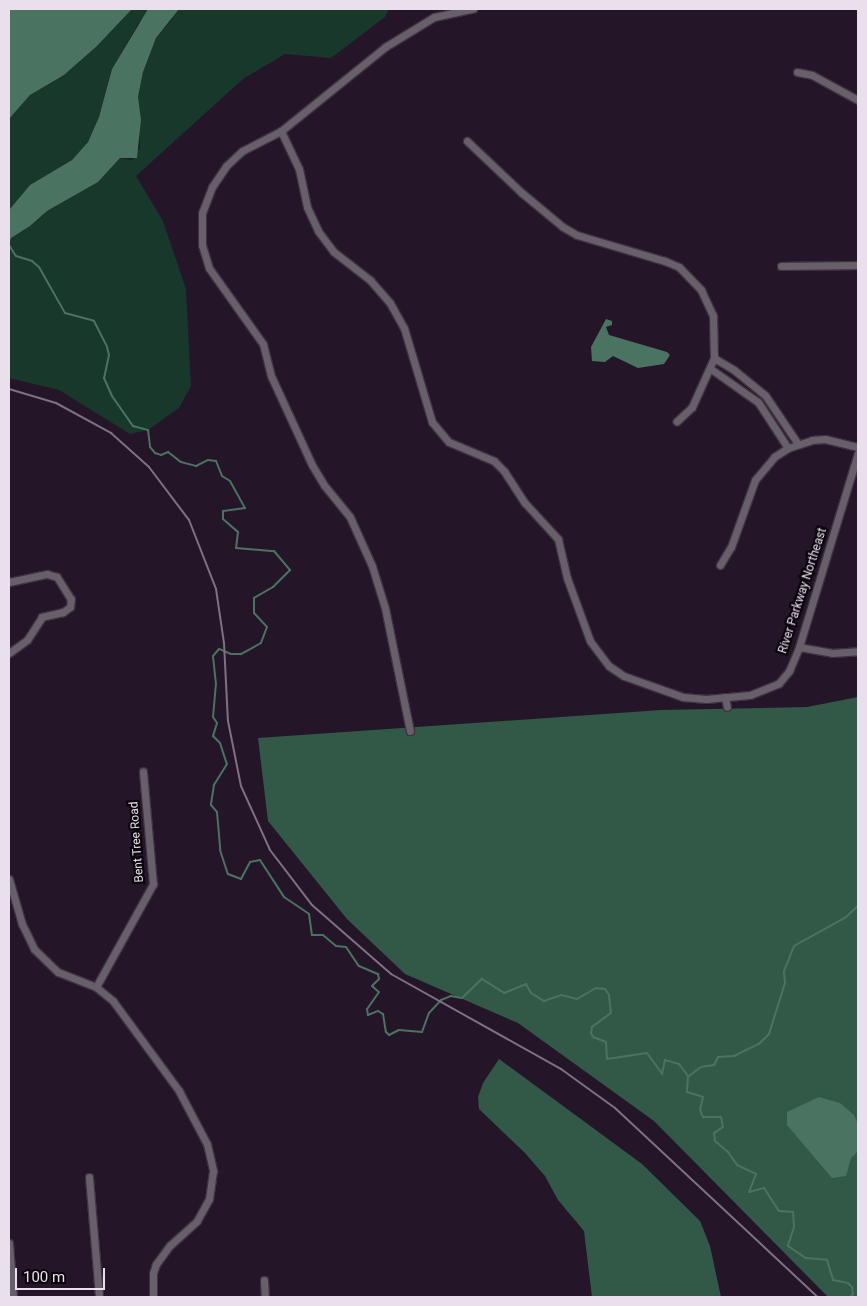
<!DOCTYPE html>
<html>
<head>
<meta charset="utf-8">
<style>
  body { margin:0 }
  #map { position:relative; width:867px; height:1306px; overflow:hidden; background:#251528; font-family:Roboto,sans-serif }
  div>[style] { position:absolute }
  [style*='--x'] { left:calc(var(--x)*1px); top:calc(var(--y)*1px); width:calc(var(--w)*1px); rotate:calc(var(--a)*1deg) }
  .green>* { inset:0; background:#17382a }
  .forest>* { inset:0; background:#325948 }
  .water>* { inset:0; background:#4b7361 }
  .stream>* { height:2px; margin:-1px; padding:0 1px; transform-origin:1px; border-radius:1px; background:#4b7361 }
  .roads { filter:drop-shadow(1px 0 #413143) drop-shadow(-1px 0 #413143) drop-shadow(0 1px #413143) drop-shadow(0 -1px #413143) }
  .minor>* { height:7px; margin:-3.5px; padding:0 3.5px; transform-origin:3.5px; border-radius:3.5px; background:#675f69 }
  .rail>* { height:2px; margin:-1px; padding:0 1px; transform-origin:1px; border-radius:1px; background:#7f7181 }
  span { translate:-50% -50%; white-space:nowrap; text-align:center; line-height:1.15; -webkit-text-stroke:4.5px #0a050c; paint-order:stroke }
  .street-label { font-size:12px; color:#eadfec }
  .frame { position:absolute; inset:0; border:10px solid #eadfec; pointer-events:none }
  .scale { position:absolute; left:15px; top:1268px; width:90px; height:22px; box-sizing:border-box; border:2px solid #eadfec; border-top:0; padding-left:6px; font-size:15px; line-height:18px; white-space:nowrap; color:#eadfec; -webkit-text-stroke:4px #0a050c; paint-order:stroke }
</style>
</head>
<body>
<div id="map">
  <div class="green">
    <i style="clip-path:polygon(132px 9px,389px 9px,385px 17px,331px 58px,285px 54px,243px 79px,136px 176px,163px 221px,186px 289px,191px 386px,179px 408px,148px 430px,130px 434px,59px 390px,9px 378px,9px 245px,11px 238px,30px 226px,47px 211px,98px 182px,120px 158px,132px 160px,140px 147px,138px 97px,143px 72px,156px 38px,173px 18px,140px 21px,112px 69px,99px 117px,88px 142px,72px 160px,30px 185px,9px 210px,9px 119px,30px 95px,64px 75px,97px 46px)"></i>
  </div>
  <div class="forest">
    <i style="clip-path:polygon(858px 697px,858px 1297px,828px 1297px,654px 1121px,518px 1023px,405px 974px,347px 919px,268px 821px,258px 738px,661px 710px,807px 707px)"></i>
    <i style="clip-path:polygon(499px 1059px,642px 1164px,700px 1221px,710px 1246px,721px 1297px,592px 1297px,584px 1231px,558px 1200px,545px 1176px,525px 1153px,479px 1109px,478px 1097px,483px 1083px)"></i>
  </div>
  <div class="water">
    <i style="clip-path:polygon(9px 9px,132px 9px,97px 46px,64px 75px,30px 95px,9px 119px)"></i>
    <i style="clip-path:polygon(148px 9px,179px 9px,156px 38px,143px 72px,138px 97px,141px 120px,137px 158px,120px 158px,98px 182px,47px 211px,30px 226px,11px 238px,9px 245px,9px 210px,30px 185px,72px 160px,88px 142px,99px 117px,112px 69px)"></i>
    <i style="clip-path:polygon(606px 319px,612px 321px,612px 325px,606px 327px,609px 335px,667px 352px,670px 355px,664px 364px,638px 368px,613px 356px,605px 362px,592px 361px,591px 347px)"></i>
    <i style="clip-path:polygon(819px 1097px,840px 1103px,854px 1115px,858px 1124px,858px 1151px,851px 1158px,846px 1176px,832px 1178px,787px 1125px,787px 1112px)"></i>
  </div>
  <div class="stream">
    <i style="--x:9;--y:245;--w:13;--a:58"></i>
    <i style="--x:16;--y:256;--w:17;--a:17"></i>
    <i style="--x:32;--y:261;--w:9;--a:41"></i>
    <i style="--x:39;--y:267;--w:53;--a:60.5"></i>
    <i style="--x:65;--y:313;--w:30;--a:15"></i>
    <i style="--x:94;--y:321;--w:29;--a:63"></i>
    <i style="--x:107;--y:347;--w:8;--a:76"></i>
    <i style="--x:109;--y:355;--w:24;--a:102"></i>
    <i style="--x:104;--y:378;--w:20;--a:66"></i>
    <i style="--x:112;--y:396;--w:37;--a:55"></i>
    <i style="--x:133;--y:426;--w:16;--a:15"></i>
    <i style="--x:148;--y:430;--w:17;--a:83"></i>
    <i style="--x:150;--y:447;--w:8;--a:50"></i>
    <i style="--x:155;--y:453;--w:6;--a:18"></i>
    <i style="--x:161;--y:455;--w:8;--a:-23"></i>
    <i style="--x:168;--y:452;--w:16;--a:38"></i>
    <i style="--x:181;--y:462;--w:16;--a:15"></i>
    <i style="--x:196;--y:466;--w:13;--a:-27"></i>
    <i style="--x:208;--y:460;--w:8;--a:7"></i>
    <i style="--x:216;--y:461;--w:16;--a:68"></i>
    <i style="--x:222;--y:476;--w:9;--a:32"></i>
    <i style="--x:230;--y:481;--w:31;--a:61"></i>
    <i style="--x:245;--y:508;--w:22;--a:172"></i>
    <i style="--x:223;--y:511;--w:8;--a:90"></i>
    <i style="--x:223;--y:519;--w:20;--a:41"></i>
    <i style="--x:238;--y:532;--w:16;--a:97"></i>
    <i style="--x:236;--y:548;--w:38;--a:5"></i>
    <i style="--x:274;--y:551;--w:25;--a:50"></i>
    <i style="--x:290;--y:570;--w:24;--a:135"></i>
    <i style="--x:273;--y:587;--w:22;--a:150"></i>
    <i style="--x:254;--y:598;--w:15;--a:90"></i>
    <i style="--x:254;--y:613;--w:19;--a:47"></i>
    <i style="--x:267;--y:627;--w:17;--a:111"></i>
    <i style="--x:261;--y:643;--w:23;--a:151"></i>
    <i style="--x:241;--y:654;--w:10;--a:180"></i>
    <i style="--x:231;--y:654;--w:13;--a:-157"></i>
    <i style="--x:219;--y:649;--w:9;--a:131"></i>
    <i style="--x:213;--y:656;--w:27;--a:84"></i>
    <i style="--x:216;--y:683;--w:34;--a:95"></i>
    <i style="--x:213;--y:717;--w:7;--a:56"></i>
    <i style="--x:217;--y:723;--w:14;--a:107"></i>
    <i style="--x:213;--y:736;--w:10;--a:45"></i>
    <i style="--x:220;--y:743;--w:22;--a:72"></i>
    <i style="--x:227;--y:764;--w:25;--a:122"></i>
    <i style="--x:214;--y:785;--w:20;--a:99"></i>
    <i style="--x:211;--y:805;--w:9;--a:49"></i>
    <i style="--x:217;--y:812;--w:38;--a:85"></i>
    <i style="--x:220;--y:850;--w:25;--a:72"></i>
    <i style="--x:228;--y:874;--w:14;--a:21"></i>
    <i style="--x:241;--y:879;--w:19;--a:-62"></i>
    <i style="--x:250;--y:862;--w:10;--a:-11"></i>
    <i style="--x:260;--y:860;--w:44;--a:57"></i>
    <i style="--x:284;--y:897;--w:30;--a:34"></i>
    <i style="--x:309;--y:914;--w:21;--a:82"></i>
    <i style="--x:312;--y:935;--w:11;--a:0"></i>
    <i style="--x:323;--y:935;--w:17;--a:40"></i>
    <i style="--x:336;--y:946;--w:10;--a:6"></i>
    <i style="--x:346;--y:947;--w:23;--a:56"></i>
    <i style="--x:359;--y:966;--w:21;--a:23"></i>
    <i style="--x:378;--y:974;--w:5;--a:79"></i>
    <i style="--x:379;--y:979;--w:10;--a:135"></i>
    <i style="--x:372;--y:986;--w:9;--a:41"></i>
    <i style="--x:379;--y:992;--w:21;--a:125"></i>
    <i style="--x:367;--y:1009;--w:6;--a:81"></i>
    <i style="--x:368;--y:1015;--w:11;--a:-22"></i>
    <i style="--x:378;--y:1011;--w:6;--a:31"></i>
    <i style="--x:383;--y:1014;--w:18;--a:81"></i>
    <i style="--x:386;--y:1032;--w:4;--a:45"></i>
    <i style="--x:389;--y:1035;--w:11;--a:-27"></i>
    <i style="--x:399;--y:1030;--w:23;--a:5"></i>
    <i style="--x:422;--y:1032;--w:20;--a:-70"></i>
    <i style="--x:429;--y:1013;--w:18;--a:-47"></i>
    <i style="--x:441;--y:1000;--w:11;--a:-22"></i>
    <i style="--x:451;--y:996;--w:11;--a:10"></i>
    <i style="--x:462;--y:998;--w:28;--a:-44"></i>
    <i style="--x:482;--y:979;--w:26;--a:32"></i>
    <i style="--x:504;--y:993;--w:24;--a:-22"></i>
    <i style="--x:526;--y:984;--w:10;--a:61"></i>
    <i style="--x:531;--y:993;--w:15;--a:32"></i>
    <i style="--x:544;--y:1001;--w:18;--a:-19"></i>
    <i style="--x:561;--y:995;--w:16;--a:14"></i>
    <i style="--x:577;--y:999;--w:22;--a:-30"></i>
    <i style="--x:596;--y:988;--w:9;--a:6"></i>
    <i style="--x:605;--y:989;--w:7;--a:56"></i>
    <i style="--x:609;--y:995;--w:18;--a:84"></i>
    <i style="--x:611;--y:1013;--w:24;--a:144"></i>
    <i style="--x:592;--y:1027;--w:6;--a:99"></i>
    <i style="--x:591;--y:1033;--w:4;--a:63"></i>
    <i style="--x:593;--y:1037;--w:14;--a:21"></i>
    <i style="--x:606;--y:1042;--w:17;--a:87"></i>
    <i style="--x:607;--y:1059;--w:40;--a:-8.5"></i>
    <i style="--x:647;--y:1053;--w:26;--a:54"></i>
    <i style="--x:662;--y:1074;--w:14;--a:-78"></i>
    <i style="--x:665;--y:1060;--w:15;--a:16"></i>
    <i style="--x:679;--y:1064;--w:15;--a:53"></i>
    <i style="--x:688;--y:1076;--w:16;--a:94"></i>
    <i style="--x:687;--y:1092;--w:17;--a:17"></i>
    <i style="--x:703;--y:1097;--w:13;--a:103"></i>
    <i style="--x:700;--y:1110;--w:8;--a:67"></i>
    <i style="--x:703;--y:1117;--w:18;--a:0"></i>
    <i style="--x:721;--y:1117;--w:10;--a:79"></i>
    <i style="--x:723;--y:1127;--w:11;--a:146"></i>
    <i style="--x:714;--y:1133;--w:8;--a:83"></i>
    <i style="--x:715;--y:1141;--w:17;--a:40"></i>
    <i style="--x:728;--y:1152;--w:16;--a:55"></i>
    <i style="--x:737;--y:1165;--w:21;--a:25"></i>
    <i style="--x:756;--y:1174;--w:19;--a:111"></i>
    <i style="--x:749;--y:1192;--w:16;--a:-15"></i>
    <i style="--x:764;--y:1188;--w:27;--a:57"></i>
    <i style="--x:779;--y:1211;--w:14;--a:4"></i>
    <i style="--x:793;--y:1212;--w:15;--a:86"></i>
    <i style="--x:794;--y:1227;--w:20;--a:108"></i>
    <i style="--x:788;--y:1246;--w:22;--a:34"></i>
    <i style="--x:806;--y:1258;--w:21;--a:5"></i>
    <i style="--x:827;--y:1260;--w:21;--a:73"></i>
    <i style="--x:833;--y:1280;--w:15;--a:11"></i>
    <i style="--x:848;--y:1283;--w:6;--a:45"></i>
    <i style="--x:852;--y:1287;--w:7;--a:82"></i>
    <i style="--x:853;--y:1294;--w:4;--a:135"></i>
    <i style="--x:689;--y:1076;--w:15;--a:-37"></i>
    <i style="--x:701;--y:1067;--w:13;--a:-9"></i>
    <i style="--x:714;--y:1065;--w:9;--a:-63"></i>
    <i style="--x:718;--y:1057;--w:16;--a:-4"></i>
    <i style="--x:734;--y:1056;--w:28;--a:-26"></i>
    <i style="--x:759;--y:1044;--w:14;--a:-45"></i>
    <i style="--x:769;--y:1034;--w:53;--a:-72.6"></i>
    <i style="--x:785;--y:983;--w:12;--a:-95"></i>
    <i style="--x:784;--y:971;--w:27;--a:-68"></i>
    <i style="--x:794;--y:946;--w:60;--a:-29.1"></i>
    <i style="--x:846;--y:917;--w:16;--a:-43"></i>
  </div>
  <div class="roads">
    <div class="minor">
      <i style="--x:797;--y:72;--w:15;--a:11"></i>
      <i style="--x:812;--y:75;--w:52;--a:28.5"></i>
      <i style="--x:281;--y:131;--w:42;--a:64.7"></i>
      <i style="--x:299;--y:169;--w:39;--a:78"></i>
      <i style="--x:307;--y:207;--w:26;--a:65"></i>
      <i style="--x:318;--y:231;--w:26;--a:53"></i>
      <i style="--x:334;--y:252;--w:46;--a:37.9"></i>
      <i style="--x:370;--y:280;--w:30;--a:49"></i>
      <i style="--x:390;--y:303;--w:29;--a:61"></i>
      <i style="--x:404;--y:328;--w:98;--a:73.4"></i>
      <i style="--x:432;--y:422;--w:26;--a:50"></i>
      <i style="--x:449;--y:442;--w:49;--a:22.9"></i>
      <i style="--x:494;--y:461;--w:14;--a:45"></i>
      <i style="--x:504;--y:471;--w:38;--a:57"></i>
      <i style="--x:525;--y:503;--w:49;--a:47.5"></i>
      <i style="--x:558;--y:539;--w:40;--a:77"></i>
      <i style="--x:567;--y:578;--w:67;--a:69.9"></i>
      <i style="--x:590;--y:641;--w:31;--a:53"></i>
      <i style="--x:609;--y:666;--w:18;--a:34"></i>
      <i style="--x:624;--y:676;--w:63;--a:19.6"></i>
      <i style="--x:683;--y:697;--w:23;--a:5"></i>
      <i style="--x:706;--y:699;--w:44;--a:-5.2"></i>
      <i style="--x:750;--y:695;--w:31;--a:-22"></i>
      <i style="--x:779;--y:683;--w:16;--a:-50"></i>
      <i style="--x:789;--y:671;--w:26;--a:-67"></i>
      <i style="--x:799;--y:647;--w:203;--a:-73.1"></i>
      <i style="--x:467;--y:141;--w:76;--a:43.4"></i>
      <i style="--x:522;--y:193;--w:53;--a:39.7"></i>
      <i style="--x:563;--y:227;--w:16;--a:30"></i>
      <i style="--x:577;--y:235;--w:92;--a:16.5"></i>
      <i style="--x:665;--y:261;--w:15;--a:23"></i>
      <i style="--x:679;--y:267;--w:32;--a:46"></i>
      <i style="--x:701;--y:290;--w:29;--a:65"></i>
      <i style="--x:713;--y:316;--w:42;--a:88.6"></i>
      <i style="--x:714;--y:358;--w:54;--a:114.2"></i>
      <i style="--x:692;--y:407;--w:21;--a:137"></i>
      <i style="--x:781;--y:266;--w:77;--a:-0.7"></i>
      <i style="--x:714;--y:358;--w:23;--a:31"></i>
      <i style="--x:734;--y:370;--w:40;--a:39"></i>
      <i style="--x:765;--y:395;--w:59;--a:56"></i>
      <i style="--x:711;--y:369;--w:57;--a:35.1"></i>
      <i style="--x:758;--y:402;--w:55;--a:56.9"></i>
      <i style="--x:720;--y:565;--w:21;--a:-59"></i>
      <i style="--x:731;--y:547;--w:71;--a:-70.3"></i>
      <i style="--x:755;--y:480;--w:30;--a:-50"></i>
      <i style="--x:774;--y:457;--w:17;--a:-33"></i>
      <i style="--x:788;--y:448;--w:25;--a:-18"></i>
      <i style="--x:812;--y:440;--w:13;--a:-4"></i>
      <i style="--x:825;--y:439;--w:34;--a:14"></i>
      <i style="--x:9;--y:582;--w:39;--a:-12"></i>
      <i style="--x:47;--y:574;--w:10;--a:17"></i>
      <i style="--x:57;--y:577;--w:26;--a:58"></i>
      <i style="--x:71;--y:599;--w:8;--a:97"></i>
      <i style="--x:70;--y:607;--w:9;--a:144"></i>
      <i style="--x:63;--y:612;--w:22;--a:167"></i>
      <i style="--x:42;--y:617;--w:27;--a:123"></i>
      <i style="--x:27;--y:640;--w:22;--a:144"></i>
      <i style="--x:799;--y:647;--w:34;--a:10"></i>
      <i style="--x:832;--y:653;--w:26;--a:-4"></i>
      <i style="--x:725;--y:697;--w:10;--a:79"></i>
      <i style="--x:410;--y:731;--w:126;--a:-101.5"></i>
      <i style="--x:385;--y:608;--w:44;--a:-107.2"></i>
      <i style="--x:372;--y:566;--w:54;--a:-114.2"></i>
      <i style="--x:350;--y:517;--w:41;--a:-129.1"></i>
      <i style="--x:324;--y:485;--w:23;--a:-121"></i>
      <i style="--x:312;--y:465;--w:98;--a:-114.7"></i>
      <i style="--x:271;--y:376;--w:33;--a:-104"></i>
      <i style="--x:263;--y:344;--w:93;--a:-125.4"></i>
      <i style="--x:209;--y:268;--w:24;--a:-107"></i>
      <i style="--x:202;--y:245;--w:32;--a:-90"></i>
      <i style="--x:202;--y:213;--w:28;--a:-69"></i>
      <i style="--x:212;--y:187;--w:25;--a:-56"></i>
      <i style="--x:226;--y:166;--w:22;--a:-43"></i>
      <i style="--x:242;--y:151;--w:44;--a:-27.1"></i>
      <i style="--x:281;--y:131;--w:134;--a:-38.9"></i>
      <i style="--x:385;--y:47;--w:57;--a:-31.5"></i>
      <i style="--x:434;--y:17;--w:40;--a:-12"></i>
      <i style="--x:9;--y:879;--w:47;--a:73.9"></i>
      <i style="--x:22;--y:924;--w:28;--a:64"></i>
      <i style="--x:34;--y:949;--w:33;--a:44"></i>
      <i style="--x:58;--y:972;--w:41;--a:21.5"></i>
      <i style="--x:96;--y:987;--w:22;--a:39"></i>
      <i style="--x:113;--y:1001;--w:112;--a:53.7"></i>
      <i style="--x:179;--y:1091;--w:60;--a:62.2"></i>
      <i style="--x:207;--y:1144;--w:28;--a:77"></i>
      <i style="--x:213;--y:1171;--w:28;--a:98"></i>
      <i style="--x:209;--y:1199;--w:25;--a:119"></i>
      <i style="--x:197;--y:1221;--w:36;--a:138"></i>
      <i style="--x:170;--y:1245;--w:24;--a:126"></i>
      <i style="--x:156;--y:1264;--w:9;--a:108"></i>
      <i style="--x:153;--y:1273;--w:24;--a:90"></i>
      <i style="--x:96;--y:987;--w:118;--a:-61"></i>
      <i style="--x:153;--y:884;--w:113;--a:-95.1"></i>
      <i style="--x:89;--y:1177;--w:120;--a:85.2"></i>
      <i style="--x:9;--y:1243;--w:54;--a:85.8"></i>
      <i style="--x:264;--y:1280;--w:17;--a:87"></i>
    </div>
  </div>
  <div class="rail">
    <i style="--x:9;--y:389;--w:49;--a:16.6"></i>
    <i style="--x:56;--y:403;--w:63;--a:28.6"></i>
    <i style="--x:111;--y:433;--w:51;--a:41.8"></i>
    <i style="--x:149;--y:467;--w:66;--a:53"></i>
    <i style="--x:189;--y:520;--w:74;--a:68.6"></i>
    <i style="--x:216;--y:589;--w:55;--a:81.6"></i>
    <i style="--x:224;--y:643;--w:78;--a:87.1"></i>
    <i style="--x:228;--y:721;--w:66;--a:78.7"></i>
    <i style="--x:241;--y:786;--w:70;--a:65.6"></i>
    <i style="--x:270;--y:850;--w:69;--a:52.6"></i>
    <i style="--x:312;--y:905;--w:105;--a:41.1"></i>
    <i style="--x:391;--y:974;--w:195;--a:29.2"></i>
    <i style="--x:561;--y:1069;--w:67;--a:35.8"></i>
    <i style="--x:615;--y:1108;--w:277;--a:43"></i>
  </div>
  <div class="street-label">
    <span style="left:803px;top:591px;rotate:-72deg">River Parkway Northeast</span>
    <span style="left:137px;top:842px;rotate:-94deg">Bent Tree Road</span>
  </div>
  <div class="frame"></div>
  <div class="scale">100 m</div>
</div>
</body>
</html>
